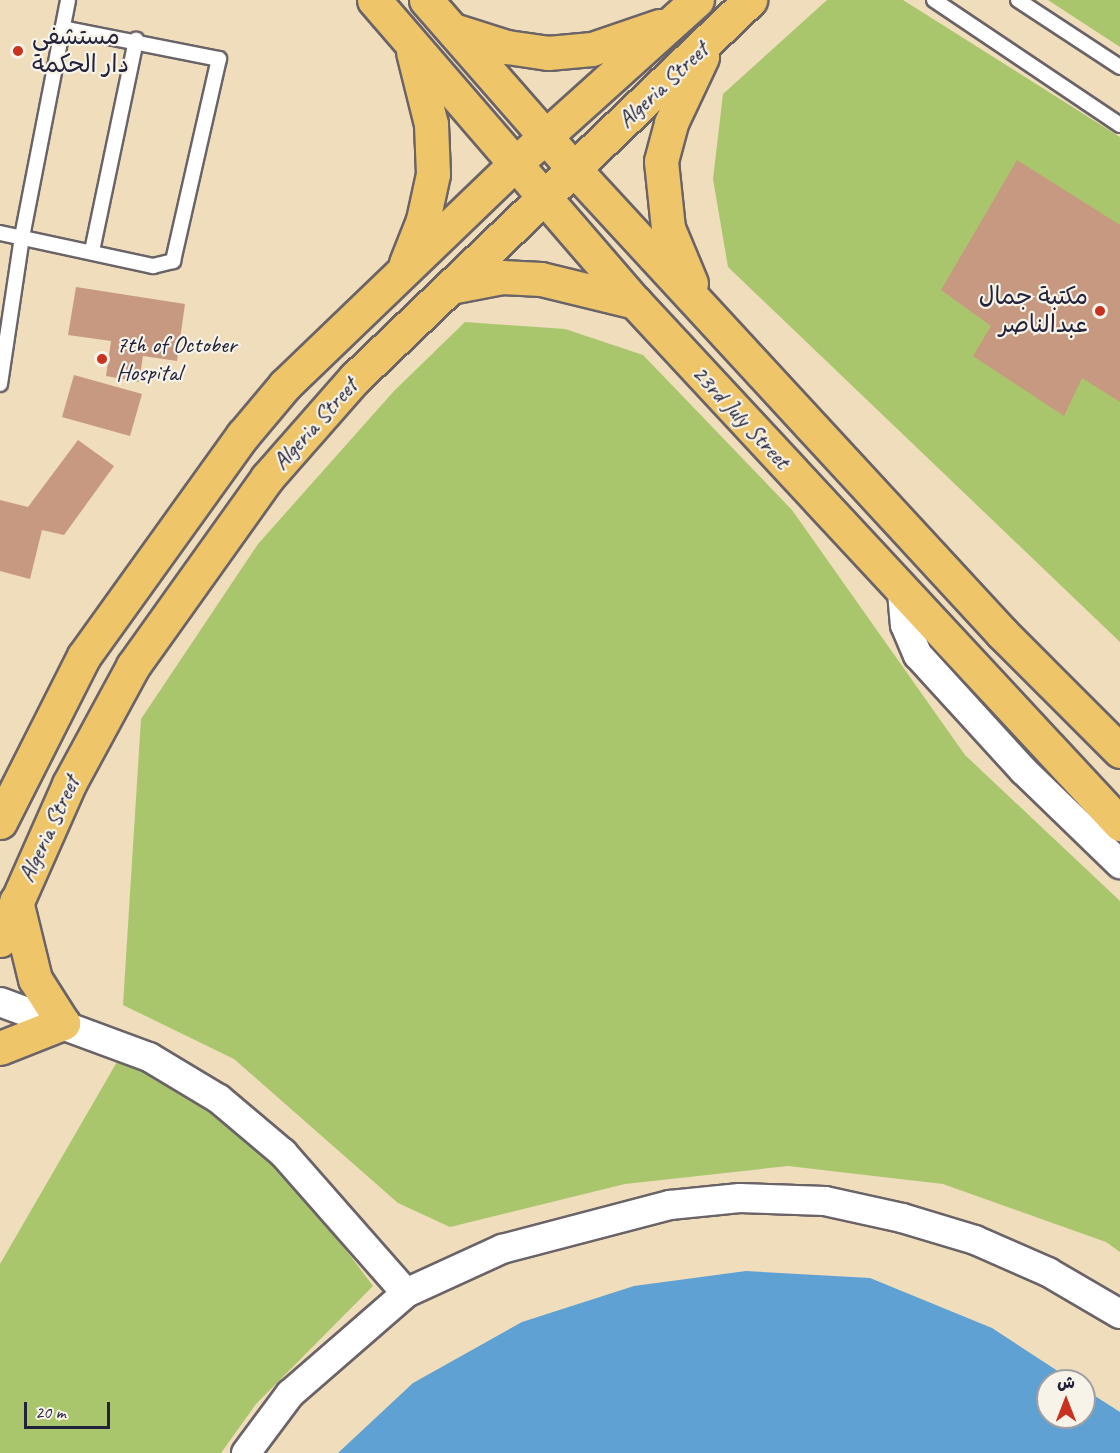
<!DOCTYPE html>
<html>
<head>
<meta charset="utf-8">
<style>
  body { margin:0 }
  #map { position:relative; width:1120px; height:1453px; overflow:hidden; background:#efddbc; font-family:Caveat,"Playpen Sans Arabic",sans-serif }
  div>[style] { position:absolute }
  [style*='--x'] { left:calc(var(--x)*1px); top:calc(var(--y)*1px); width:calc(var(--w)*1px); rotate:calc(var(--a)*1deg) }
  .green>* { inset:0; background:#a9c66d }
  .water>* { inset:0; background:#5fa1d3 }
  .building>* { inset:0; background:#c79980 }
  .roads { filter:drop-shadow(2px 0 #6a6368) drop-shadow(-2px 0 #6a6368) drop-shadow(0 2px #6a6368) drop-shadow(0 -2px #6a6368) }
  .lane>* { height:14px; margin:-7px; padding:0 7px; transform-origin:7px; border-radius:7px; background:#fff }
  .street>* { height:28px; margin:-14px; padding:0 14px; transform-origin:14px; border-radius:14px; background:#fff }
  .primary>* { height:33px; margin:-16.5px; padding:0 16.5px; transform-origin:16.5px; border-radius:16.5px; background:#eec569 }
  .dots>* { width:16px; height:16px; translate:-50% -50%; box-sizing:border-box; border:3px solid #f7f3e8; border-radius:50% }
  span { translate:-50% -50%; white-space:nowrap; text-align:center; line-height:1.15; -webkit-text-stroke:4.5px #f7f3e8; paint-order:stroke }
  .poi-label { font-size:24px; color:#22223b }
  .left { translate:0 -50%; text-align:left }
  .right { translate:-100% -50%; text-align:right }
  .street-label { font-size:24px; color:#22223b }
  .north { position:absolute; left:1036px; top:1369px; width:60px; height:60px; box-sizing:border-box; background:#f7f3e8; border:2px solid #a29fa3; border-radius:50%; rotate:0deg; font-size:16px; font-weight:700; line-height:24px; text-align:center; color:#22223b }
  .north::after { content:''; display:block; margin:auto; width:21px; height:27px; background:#c8321e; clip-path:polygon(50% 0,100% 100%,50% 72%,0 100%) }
  .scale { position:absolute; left:24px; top:1402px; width:86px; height:27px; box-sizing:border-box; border:3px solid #22223b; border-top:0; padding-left:8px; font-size:18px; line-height:21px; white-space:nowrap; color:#22223b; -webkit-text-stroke:4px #f7f3e8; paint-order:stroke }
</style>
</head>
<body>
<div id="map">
  <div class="green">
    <i style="clip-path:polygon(827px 0,903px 0,1120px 137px,1120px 642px,728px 267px,713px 179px,723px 94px)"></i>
    <i style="clip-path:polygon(1048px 0,1120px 0,1120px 47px)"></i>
    <i style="clip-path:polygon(465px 322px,565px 329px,643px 355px,792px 510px,965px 755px,1120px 901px,1120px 1252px,1106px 1242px,943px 1184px,788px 1166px,625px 1184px,450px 1227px,398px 1203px,234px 1059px,123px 1005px,141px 719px,258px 544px,394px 391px)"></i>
    <i style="clip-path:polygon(121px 1055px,275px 1156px,373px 1286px,256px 1404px,221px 1453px,0 1453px,0 1264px)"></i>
  </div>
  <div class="water">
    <i style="clip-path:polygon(746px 1271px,870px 1278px,992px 1328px,1073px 1381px,1048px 1381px,1048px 1417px,1084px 1417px,1084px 1389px,1120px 1412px,1120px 1453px,338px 1453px,413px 1383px,522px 1322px,634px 1286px)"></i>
  </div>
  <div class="building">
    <i style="clip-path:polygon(1017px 160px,1120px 225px,1120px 402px,1082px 378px,1064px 416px,973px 356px,991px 326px,941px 290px)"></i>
    <i style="clip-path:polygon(76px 287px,185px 304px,177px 361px,143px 356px,139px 382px,106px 376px,111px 341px,68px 335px)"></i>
    <i style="clip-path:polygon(74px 375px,142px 394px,130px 436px,62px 417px)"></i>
    <i style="clip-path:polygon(78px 440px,114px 466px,64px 535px,42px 530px,30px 579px,0 571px,0 500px,28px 507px)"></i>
  </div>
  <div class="roads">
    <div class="lane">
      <i style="--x:934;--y:0;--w:224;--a:33.9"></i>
      <i style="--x:1018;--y:0;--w:122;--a:33.3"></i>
      <i style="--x:0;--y:233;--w:157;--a:12.2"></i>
      <i style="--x:153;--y:266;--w:21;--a:-14"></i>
      <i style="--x:173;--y:261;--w:207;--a:-77.2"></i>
      <i style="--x:219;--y:59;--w:159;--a:-168.8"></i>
      <i style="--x:92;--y:251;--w:216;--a:-78.2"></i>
      <i style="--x:0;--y:384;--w:149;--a:-81.5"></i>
      <i style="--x:22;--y:237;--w:241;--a:-79"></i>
    </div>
    <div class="street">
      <i style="--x:902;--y:592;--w:33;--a:85"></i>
      <i style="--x:905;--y:625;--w:33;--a:67"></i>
      <i style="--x:918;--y:655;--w:157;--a:47.6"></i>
      <i style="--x:1024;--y:771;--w:134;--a:44.1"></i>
      <i style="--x:0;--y:1002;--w:159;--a:20.3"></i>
      <i style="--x:149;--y:1057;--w:82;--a:31"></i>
      <i style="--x:219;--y:1099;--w:84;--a:40.2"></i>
      <i style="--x:283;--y:1153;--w:186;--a:48.7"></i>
      <i style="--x:246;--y:1453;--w:74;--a:-53.3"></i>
      <i style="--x:290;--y:1394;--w:154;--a:-41"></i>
      <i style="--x:406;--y:1293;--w:106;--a:-24.6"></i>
      <i style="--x:502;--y:1249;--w:174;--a:-14.7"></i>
      <i style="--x:670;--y:1205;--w:70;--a:-5.7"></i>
      <i style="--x:740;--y:1198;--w:85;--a:2"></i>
      <i style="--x:825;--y:1201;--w:79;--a:12.4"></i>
      <i style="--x:902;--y:1218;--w:76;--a:16.8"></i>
      <i style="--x:975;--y:1240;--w:80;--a:23.7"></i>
      <i style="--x:1048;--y:1272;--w:83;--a:30.3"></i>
    </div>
    <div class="primary">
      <i style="--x:374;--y:0;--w:399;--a:49.2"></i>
      <i style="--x:635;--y:302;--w:713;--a:47.1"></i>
      <i style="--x:426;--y:0;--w:225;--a:48.8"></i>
      <i style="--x:574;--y:169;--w:631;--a:47.31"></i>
      <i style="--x:1002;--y:633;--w:167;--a:45"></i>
      <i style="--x:453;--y:30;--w:57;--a:17.5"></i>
      <i style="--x:507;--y:47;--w:41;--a:8.3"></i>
      <i style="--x:548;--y:53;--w:44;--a:-5.2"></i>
      <i style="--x:592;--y:49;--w:71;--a:-18.9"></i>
      <i style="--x:406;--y:263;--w:46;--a:-68.4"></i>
      <i style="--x:423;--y:220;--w:47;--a:-77.7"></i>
      <i style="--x:433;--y:174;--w:50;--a:-92.3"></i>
      <i style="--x:431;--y:124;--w:74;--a:-104"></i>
      <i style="--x:691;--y:283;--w:60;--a:-112.7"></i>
      <i style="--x:668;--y:228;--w:67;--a:-96"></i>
      <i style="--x:661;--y:161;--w:39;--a:-75"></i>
      <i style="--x:671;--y:123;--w:73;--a:-64.8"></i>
      <i style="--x:450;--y:287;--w:53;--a:-10.9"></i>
      <i style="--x:502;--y:277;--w:39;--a:3"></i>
      <i style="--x:541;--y:279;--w:97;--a:13.7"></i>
      <i style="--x:0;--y:822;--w:186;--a:-63.2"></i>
      <i style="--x:84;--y:656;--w:272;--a:-54.3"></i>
      <i style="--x:243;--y:435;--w:65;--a:-50"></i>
      <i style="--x:285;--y:385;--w:322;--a:-43.9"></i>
      <i style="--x:517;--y:162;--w:242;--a:-42"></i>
      <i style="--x:0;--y:940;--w:171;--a:-66.1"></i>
      <i style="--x:69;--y:784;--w:134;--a:-61.5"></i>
      <i style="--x:133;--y:666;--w:231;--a:-54.5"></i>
      <i style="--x:267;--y:478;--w:133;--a:-48.7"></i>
      <i style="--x:355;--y:378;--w:547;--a:-43.74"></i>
      <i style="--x:0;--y:1048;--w:68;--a:-21.6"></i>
      <i style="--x:63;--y:1023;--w:52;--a:-122.5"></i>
      <i style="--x:35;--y:979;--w:80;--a:-103.7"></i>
    </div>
  </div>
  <div class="dots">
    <i style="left:18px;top:51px;background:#c8321e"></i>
    <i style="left:1100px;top:311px;background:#c8321e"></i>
    <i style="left:102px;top:359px;background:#c8321e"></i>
  </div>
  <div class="poi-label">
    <span class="left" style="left:32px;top:51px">مستشفى<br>دار الحكمة</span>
    <span class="right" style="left:1088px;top:311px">مكتبة جمال<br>عبدالناصر</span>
    <span class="left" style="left:116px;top:359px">7th of October<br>Hospital</span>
  </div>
  <div class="street-label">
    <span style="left:663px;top:85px;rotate:-43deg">Algeria Street</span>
    <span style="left:741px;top:417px;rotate:47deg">23rd July Street</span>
    <span style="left:315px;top:424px;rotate:-48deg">Algeria Street</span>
    <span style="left:49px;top:829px;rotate:-65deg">Algeria Street</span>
  </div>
  <div class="north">ش</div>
  <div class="scale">20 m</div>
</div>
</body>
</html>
